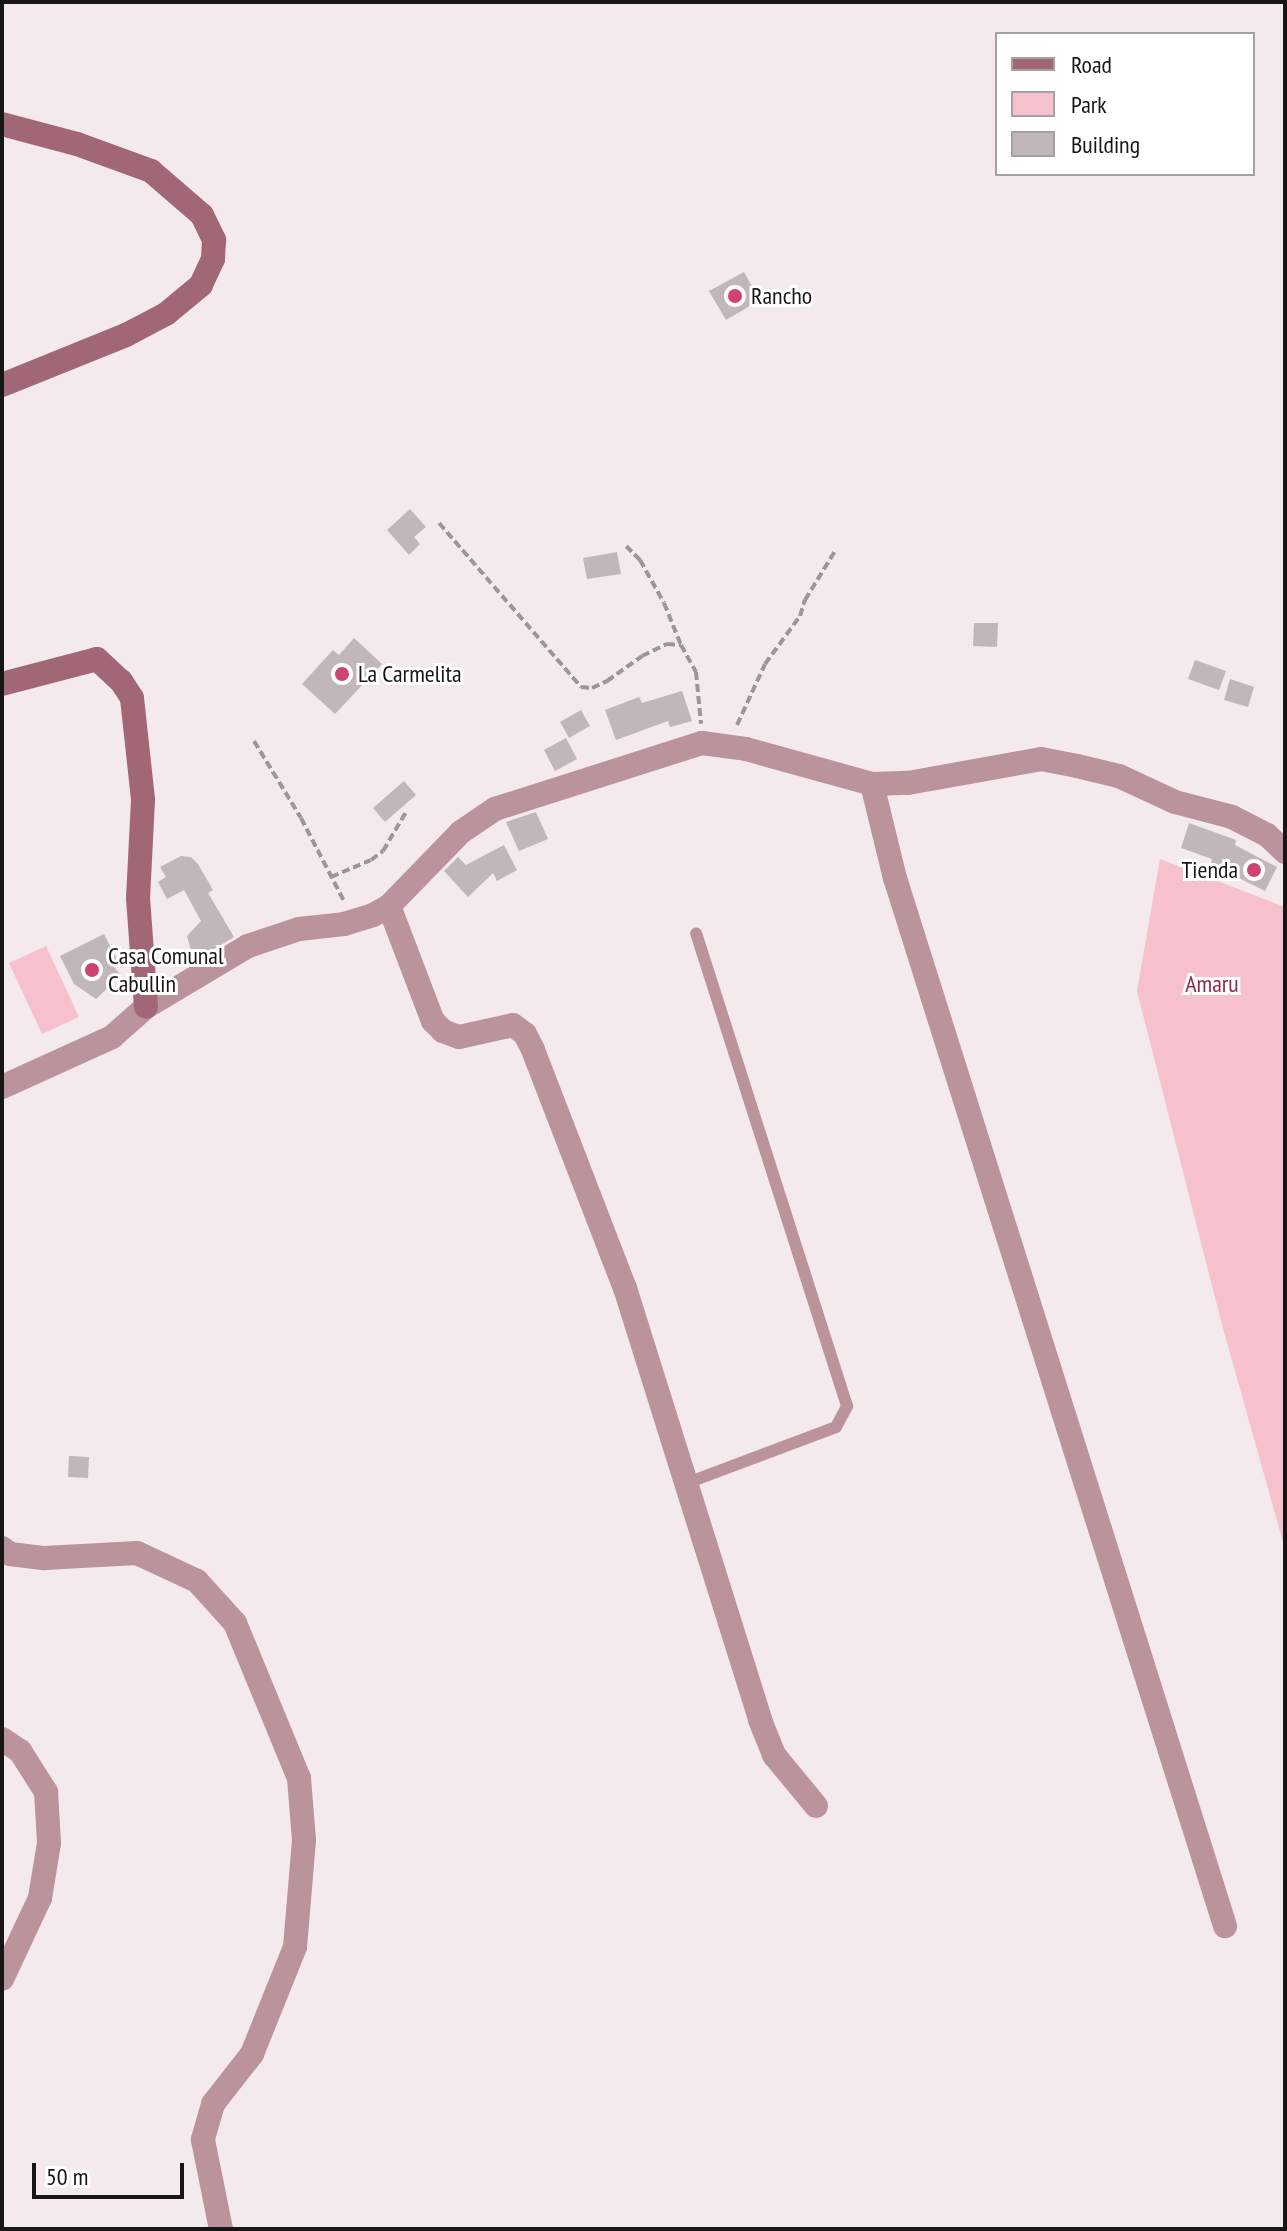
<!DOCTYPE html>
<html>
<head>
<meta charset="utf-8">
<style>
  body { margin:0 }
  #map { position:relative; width:1287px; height:2231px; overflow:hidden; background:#f4e9eb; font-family:"PT Sans Narrow",sans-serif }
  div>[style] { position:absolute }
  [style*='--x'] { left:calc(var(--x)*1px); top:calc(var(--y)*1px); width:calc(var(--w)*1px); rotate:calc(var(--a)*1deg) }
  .green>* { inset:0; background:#f6c0cc }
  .building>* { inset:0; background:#c1b6b8 }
  .path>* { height:4px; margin-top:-2px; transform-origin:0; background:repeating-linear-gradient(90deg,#9d9596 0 8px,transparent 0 12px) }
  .lane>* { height:12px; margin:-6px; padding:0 6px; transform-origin:6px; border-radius:6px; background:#bb939b }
  .street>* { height:24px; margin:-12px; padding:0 12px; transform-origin:12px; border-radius:12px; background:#bb939b }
  .secondary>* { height:24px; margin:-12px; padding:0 12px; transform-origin:12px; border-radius:12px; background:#a16775 }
  .dots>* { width:22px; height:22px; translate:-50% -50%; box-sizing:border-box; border:4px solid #fff; border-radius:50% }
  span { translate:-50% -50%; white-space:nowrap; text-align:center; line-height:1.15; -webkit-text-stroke:6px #fff; paint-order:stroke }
  .poi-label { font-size:24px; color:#181515 }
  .left { translate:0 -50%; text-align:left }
  .right { translate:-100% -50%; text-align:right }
  .park-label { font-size:24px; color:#92294d }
  .frame { position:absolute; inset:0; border:4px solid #181515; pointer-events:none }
  .legend { position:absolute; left:995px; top:32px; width:260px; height:144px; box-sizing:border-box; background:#fff; border:2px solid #a3a1a1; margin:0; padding:10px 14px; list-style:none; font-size:24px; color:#181515 }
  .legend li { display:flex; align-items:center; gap:16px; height:40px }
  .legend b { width:40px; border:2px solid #a3a1a1 }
  .scale { position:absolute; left:32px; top:2163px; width:152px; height:36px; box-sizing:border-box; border:4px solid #181515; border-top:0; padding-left:10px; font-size:24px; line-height:28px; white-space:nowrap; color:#181515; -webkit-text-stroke:6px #fff; paint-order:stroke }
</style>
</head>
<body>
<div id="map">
  <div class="green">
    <i style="clip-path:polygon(1160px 859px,1285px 907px,1285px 1549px,1221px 1321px,1137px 991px)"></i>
    <i style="clip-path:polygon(46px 946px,79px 1017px,42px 1034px,9px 963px)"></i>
  </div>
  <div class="building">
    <i style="clip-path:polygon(744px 272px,760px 300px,726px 320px,709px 291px)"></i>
    <i style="clip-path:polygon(410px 509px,426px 527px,414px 537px,420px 544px,409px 555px,387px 530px)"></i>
    <i style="clip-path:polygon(617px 552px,621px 574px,587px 579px,583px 558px)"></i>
    <i style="clip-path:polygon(974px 623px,998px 623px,997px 647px,973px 646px)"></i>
    <i style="clip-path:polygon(354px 638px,382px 664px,335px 714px,302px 684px,333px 650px,339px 655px)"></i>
    <i style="clip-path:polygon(1195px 660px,1226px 671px,1219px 690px,1188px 679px)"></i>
    <i style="clip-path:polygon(1230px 679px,1254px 687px,1248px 707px,1224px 700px)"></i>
    <i style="clip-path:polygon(682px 691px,692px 721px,670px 727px,668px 721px,616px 740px,605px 710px,639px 697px,642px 703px)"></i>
    <i style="clip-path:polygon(581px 710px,590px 726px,569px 738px,560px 722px)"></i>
    <i style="clip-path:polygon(566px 738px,577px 759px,555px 771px,544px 750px)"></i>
    <i style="clip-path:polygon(404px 781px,416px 795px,385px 822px,373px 808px)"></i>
    <i style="clip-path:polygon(536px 812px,548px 839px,519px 851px,506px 822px)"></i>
    <i style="clip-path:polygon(1189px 823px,1236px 840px,1235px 845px,1277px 867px,1265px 891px,1231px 874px,1233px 871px,1211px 864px,1212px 859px,1181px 848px)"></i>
    <i style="clip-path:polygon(504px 845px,517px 870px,497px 881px,493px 873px,468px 897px,444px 871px,458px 857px,466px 865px)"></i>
    <i style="clip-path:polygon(181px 856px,191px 857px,198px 864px,213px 890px,208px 893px,234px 937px,194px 961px,187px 936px,201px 921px,184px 890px,167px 899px,158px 882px,166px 877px,160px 867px)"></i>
    <i style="clip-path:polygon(104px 934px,118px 962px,112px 965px,121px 975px,96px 999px,74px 984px,60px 956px)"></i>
    <i style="clip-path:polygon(69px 1456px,89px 1457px,88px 1478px,68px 1477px)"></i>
  </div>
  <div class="path">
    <i style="--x:439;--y:523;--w:217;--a:49.1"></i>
    <i style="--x:581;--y:687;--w:11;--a:5"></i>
    <i style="--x:592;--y:688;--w:17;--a:-25"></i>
    <i style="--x:607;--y:681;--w:43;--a:-35.5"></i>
    <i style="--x:642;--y:656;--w:28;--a:-26"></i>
    <i style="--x:667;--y:644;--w:14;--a:4"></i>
    <i style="--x:681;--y:645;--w:31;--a:61"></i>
    <i style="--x:696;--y:672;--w:52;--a:84.5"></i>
    <i style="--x:626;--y:546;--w:20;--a:45"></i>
    <i style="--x:640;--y:560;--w:49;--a:60.8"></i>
    <i style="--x:664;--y:603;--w:45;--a:68"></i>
    <i style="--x:737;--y:725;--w:67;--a:-65.3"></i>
    <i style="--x:765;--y:664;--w:59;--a:-53.9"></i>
    <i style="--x:800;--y:616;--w:17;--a:-73"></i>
    <i style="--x:805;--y:600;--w:57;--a:-58.5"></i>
    <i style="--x:254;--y:741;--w:90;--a:58.6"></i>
    <i style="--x:301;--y:818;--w:93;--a:62.6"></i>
    <i style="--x:331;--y:877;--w:43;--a:-23"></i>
    <i style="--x:371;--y:860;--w:15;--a:-37"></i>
    <i style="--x:383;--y:851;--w:45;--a:-59.5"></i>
  </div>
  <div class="lane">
    <i style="--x:687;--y:1483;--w:159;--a:-20.6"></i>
    <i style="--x:836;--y:1427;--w:24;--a:-62"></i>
    <i style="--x:847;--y:1406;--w:496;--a:-107.7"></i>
  </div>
  <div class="street">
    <i style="--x:872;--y:784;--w:97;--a:76.3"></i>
    <i style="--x:895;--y:878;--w:1099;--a:72.52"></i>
    <i style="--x:389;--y:906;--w:123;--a:69.1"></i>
    <i style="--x:433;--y:1021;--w:14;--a:45"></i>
    <i style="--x:443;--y:1031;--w:17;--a:21"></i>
    <i style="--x:459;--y:1037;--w:55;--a:-12.5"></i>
    <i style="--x:513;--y:1025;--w:15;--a:37"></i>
    <i style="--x:525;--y:1034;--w:18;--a:63"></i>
    <i style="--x:533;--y:1050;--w:255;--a:68.9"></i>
    <i style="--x:625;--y:1288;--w:453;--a:72.6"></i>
    <i style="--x:760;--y:1720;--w:38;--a:68"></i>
    <i style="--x:774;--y:1755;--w:66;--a:50.5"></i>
    <i style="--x:2;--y:1087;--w:121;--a:-24.4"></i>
    <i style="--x:112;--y:1037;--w:45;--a:-41.4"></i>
    <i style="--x:146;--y:1007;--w:119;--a:-30.9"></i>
    <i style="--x:248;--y:946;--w:54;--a:-18.4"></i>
    <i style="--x:299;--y:929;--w:45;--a:-6.3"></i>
    <i style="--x:344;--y:924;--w:30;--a:-17"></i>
    <i style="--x:373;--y:915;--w:18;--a:-29"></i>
    <i style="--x:389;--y:906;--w:103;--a:-45.8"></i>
    <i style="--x:461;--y:832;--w:41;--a:-34.1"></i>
    <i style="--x:495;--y:809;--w:217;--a:-17.7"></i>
    <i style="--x:702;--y:743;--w:44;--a:7.8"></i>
    <i style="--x:746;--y:749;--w:131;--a:15.5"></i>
    <i style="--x:872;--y:784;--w:36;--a:-2"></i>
    <i style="--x:908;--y:783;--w:135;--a:-10.2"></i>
    <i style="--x:1041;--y:759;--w:37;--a:11"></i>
    <i style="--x:1077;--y:766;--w:43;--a:13.4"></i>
    <i style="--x:1119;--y:776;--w:62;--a:24.9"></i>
    <i style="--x:1175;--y:802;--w:59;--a:14.7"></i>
    <i style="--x:1232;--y:817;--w:39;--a:27"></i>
    <i style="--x:1267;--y:835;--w:25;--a:43"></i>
    <i style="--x:2;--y:1548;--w:10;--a:37"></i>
    <i style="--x:10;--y:1554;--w:35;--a:7"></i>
    <i style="--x:45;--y:1558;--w:92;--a:-3.1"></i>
    <i style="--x:137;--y:1553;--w:66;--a:25"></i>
    <i style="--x:197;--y:1581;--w:57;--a:47.9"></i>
    <i style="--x:235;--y:1623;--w:168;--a:67.6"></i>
    <i style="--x:299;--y:1778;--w:62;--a:85.4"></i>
    <i style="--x:304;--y:1840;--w:107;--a:94.8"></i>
    <i style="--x:295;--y:1947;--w:115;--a:111.9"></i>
    <i style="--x:252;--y:2054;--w:63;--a:128"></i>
    <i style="--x:213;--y:2104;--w:37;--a:106"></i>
    <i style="--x:203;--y:2140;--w:91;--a:78.6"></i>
    <i style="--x:2;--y:1739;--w:22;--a:34"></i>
    <i style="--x:20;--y:1751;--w:49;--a:57.6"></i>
    <i style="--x:46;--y:1792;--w:51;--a:86.6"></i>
    <i style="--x:49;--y:1843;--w:56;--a:99.3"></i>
    <i style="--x:40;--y:1898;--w:89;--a:115.1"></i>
  </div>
  <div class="secondary">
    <i style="--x:2;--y:124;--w:78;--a:14.9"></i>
    <i style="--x:77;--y:144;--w:79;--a:20"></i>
    <i style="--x:151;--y:171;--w:67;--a:40.8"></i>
    <i style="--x:202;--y:215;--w:28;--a:64"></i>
    <i style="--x:214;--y:240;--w:19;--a:93"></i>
    <i style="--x:213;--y:259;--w:29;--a:115"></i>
    <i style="--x:201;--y:285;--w:45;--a:140.4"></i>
    <i style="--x:166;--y:314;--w:45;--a:152.3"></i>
    <i style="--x:126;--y:335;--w:134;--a:158"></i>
    <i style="--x:2;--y:684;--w:98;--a:-14.7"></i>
    <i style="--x:97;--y:659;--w:33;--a:43"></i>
    <i style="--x:121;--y:681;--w:20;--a:57"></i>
    <i style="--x:132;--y:698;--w:103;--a:83.8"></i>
    <i style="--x:143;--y:800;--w:98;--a:92.9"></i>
    <i style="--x:138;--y:898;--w:109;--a:85.8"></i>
  </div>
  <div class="dots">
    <i style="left:735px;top:296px;background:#cf4271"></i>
    <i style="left:342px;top:674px;background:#cf4271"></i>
    <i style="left:1254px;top:870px;background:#cf4271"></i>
    <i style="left:92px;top:970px;background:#cf4271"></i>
  </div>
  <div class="poi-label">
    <span class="left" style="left:751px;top:296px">Rancho</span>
    <span class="left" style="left:358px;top:674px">La Carmelita</span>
    <span class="right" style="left:1238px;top:870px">Tienda</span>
    <span class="left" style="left:108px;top:970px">Casa Comunal<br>Cabullin</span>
  </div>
  <div class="park-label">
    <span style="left:1212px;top:984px">Amaru</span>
  </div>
  <div class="frame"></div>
  <ul class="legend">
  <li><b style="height:10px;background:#a16775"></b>Road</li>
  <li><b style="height:22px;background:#f6c0cc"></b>Park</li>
  <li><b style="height:22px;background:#c1b6b8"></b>Building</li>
  </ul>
  <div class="scale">50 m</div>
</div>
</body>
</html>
